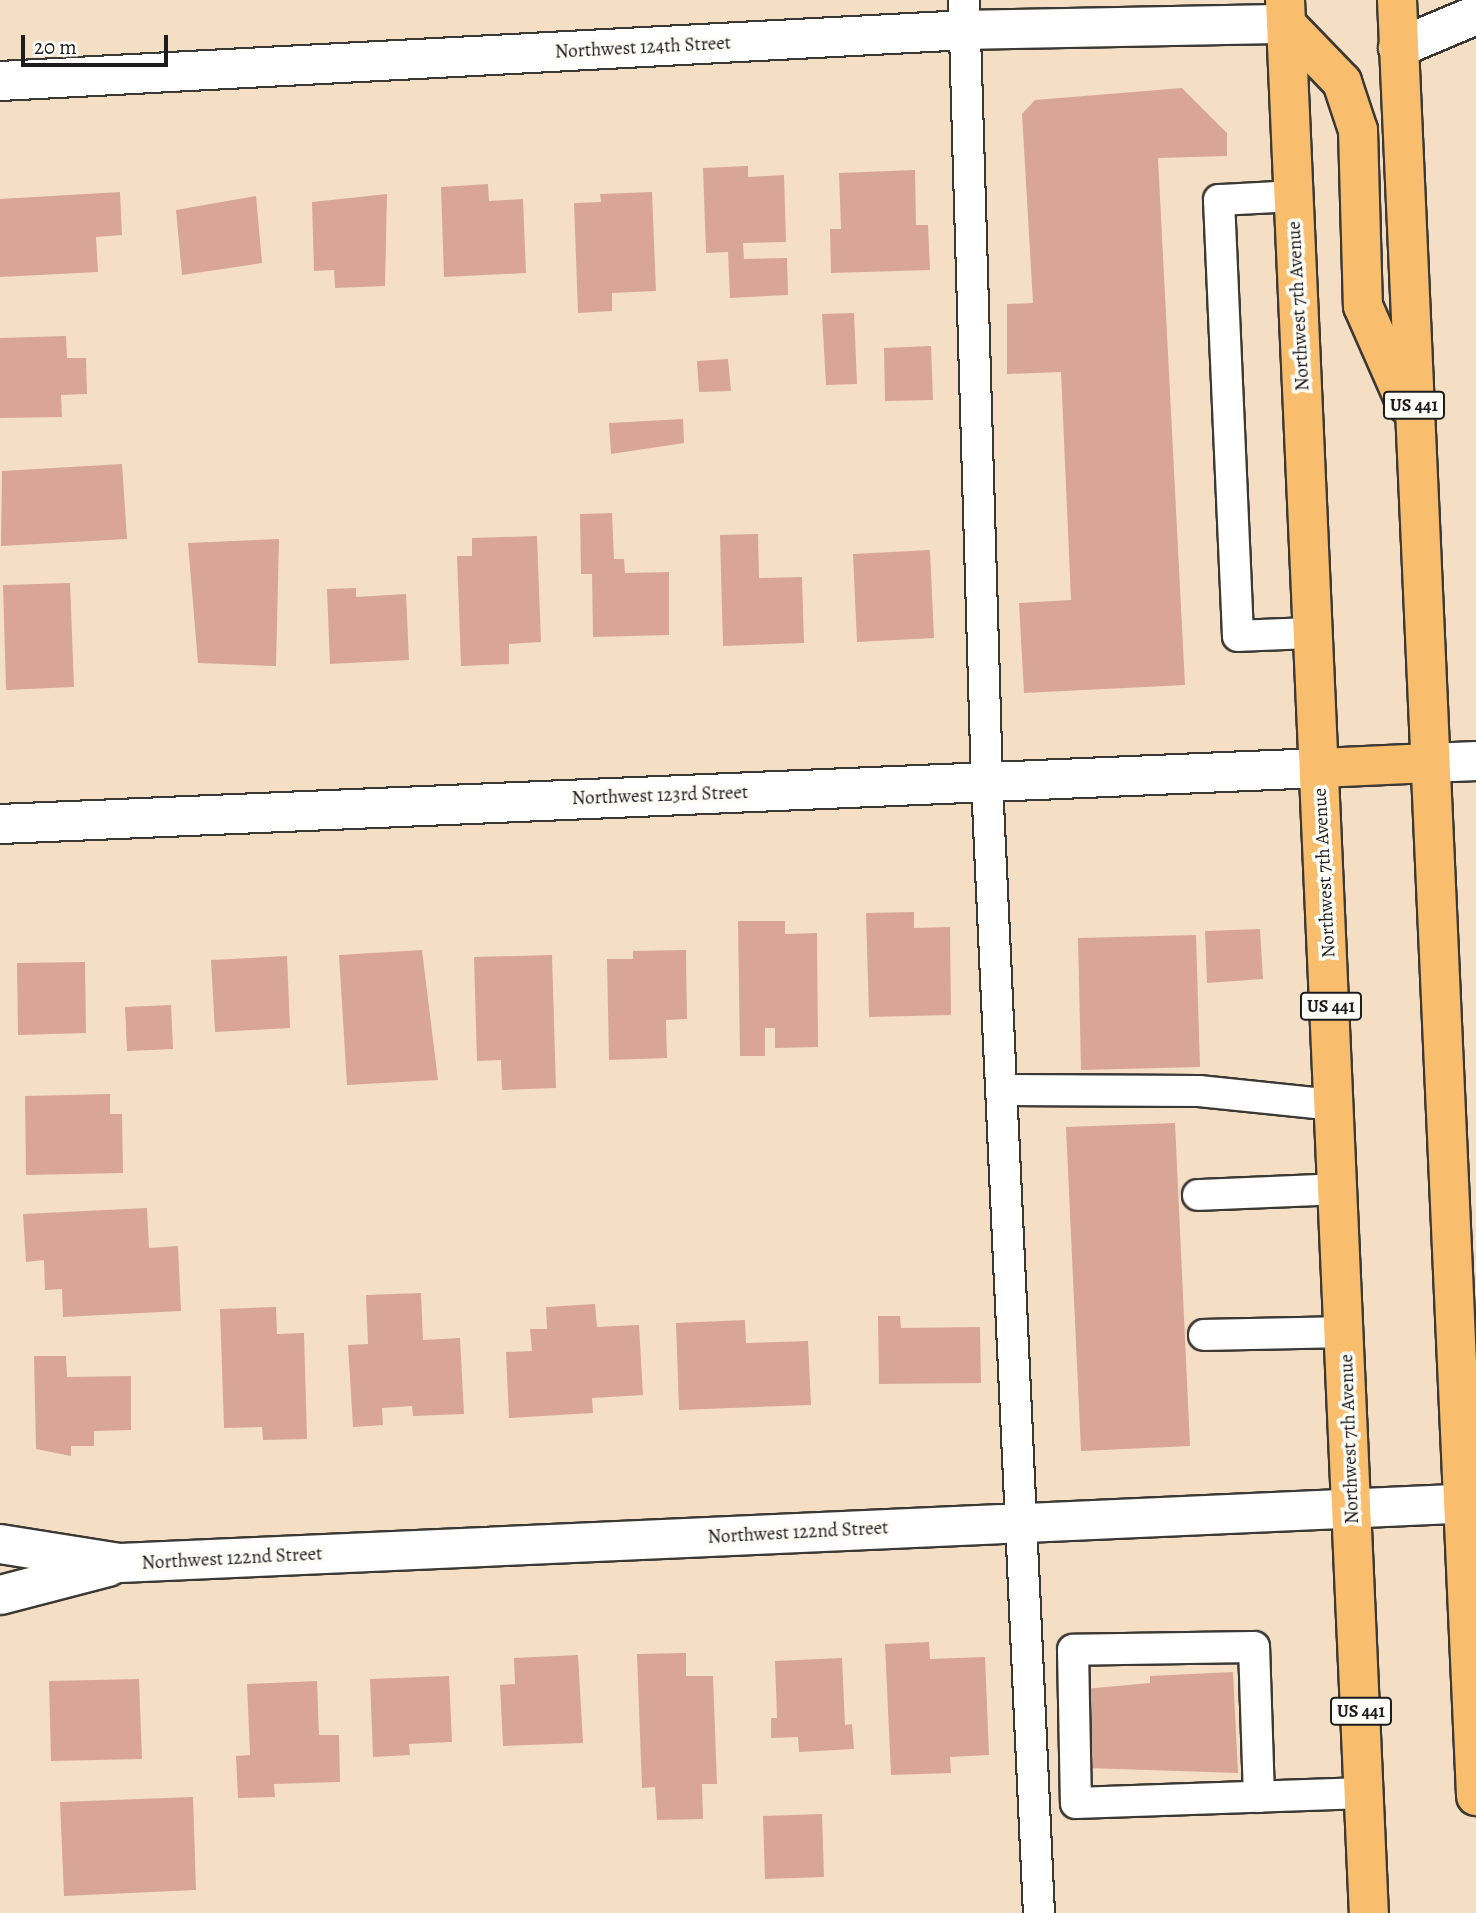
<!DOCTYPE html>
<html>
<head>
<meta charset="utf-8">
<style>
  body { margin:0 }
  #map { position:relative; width:1476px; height:1913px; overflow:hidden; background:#f4dfc4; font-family:Alegreya,serif }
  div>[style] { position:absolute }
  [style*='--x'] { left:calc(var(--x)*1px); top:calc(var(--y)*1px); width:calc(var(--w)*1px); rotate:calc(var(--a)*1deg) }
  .building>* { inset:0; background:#d9a696 }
  .roads { filter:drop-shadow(2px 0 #3c3935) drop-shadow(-2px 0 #3c3935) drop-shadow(0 2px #3c3935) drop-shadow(0 -2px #3c3935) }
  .service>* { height:30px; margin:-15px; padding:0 15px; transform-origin:15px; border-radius:15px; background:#fff }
  .minor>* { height:38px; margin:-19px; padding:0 19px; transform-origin:19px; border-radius:19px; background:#fff }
  .primary>* { height:38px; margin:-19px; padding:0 19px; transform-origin:19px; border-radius:19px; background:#f9be6d }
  span { translate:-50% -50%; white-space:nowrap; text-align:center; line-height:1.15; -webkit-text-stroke:7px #fdfcf7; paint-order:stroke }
  .shield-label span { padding:2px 5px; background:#fdfcf7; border:2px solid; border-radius:5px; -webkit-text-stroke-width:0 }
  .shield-label { font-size:18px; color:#1c1c1c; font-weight:700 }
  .street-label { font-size:19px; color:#1c1c1c }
  .scale { position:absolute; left:21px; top:35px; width:147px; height:32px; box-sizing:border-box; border:4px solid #1c1c1c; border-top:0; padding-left:9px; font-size:21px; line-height:24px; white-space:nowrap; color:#1c1c1c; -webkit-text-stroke:5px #fdfcf7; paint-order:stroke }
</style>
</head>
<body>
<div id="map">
  <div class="building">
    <i style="clip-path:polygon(1182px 88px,1227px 133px,1227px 156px,1158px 158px,1185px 685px,1024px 693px,1019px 603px,1071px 600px,1061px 372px,1007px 374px,1007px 304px,1033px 303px,1022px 114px,1035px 100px)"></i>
    <i style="clip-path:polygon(748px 166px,748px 177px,784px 175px,786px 242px,743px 243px,744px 259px,787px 258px,788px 295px,730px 298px,728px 252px,706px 253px,703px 168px)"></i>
    <i style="clip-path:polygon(915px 170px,916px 225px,928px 225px,930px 270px,831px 273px,830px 229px,841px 229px,839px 173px)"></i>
    <i style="clip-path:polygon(488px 184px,489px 201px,523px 199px,526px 273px,444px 277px,441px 187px)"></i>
    <i style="clip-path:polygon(120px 192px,122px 235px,96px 237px,98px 272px,0 277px,0 199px)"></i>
    <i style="clip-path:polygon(652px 192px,656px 291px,612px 293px,612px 311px,578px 313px,574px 203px,601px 202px,600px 194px)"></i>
    <i style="clip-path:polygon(387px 194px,385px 286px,335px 288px,334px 270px,314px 271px,312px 202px)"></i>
    <i style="clip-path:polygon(256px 196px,262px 263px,182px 275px,176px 210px)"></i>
    <i style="clip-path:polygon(854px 313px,857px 384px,826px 385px,822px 314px)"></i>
    <i style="clip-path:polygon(66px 336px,67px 358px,86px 358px,87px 394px,61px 395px,62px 417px,0 418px,0 338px)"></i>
    <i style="clip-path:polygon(931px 346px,933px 400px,885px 401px,884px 348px)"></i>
    <i style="clip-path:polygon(728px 359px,731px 391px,699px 392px,697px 361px)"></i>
    <i style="clip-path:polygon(683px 419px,684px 443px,611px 454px,609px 423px)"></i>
    <i style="clip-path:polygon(122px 464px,127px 539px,1px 546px,2px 471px)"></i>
    <i style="clip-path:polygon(612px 513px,614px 559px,624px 559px,625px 573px,669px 572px,669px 635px,593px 637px,592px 574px,581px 574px,580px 514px)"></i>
    <i style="clip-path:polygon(758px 534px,759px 578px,802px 577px,804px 643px,723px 646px,720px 535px)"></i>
    <i style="clip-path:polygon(537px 536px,541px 642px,509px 644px,509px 664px,461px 666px,457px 556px,472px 556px,472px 538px)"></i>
    <i style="clip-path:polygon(279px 539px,276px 666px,198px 663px,188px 543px)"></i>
    <i style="clip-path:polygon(930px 550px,934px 638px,857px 642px,853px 554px)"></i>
    <i style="clip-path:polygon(70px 583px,74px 687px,6px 690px,3px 585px)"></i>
    <i style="clip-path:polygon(356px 588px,356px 597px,406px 594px,409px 660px,330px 664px,327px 589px)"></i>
    <i style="clip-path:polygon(914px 912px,914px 928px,950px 927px,951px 1015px,869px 1017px,866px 913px)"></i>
    <i style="clip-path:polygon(738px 921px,785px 921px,785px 934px,817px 933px,818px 1047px,775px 1048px,775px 1028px,765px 1028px,765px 1056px,740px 1056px)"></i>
    <i style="clip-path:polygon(1260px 929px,1263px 979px,1207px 983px,1205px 931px)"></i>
    <i style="clip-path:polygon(1196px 935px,1200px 1067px,1081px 1070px,1078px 938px)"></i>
    <i style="clip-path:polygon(422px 950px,438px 1080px,347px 1085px,339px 955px)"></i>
    <i style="clip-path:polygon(686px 950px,687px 1019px,666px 1020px,667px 1058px,609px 1060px,607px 959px,633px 959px,633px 951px)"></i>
    <i style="clip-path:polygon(552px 955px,556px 1088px,502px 1090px,501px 1060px,477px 1061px,474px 957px)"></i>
    <i style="clip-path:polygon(287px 956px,290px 1028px,215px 1032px,211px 960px)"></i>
    <i style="clip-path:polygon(85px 962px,86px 1033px,18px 1035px,17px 963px)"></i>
    <i style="clip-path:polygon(171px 1005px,173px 1049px,127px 1051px,125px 1007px)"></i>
    <i style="clip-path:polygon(110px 1094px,110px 1114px,122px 1114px,123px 1173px,26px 1175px,25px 1096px)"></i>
    <i style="clip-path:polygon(1175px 1123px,1190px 1446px,1081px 1451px,1066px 1127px)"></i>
    <i style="clip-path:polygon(147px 1208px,149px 1248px,178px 1246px,181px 1311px,63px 1317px,62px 1289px,45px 1290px,44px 1260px,26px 1262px,23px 1214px)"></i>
    <i style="clip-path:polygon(421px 1293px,423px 1340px,460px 1338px,464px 1414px,413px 1416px,412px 1406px,382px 1408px,383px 1425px,353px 1427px,348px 1345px,368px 1344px,366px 1295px)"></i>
    <i style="clip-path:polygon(595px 1304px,597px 1327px,639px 1325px,643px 1395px,592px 1398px,593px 1413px,509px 1418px,506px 1352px,532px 1351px,530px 1329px,547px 1329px,546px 1307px)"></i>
    <i style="clip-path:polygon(276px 1307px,277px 1334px,304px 1333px,307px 1439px,263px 1440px,262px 1427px,224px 1428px,220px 1309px)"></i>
    <i style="clip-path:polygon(878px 1316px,900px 1316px,901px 1328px,980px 1327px,981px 1383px,879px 1384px)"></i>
    <i style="clip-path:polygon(745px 1320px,746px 1343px,808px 1341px,811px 1405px,679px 1410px,676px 1323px)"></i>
    <i style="clip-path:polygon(34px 1356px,66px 1356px,67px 1377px,131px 1376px,131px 1430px,94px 1431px,94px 1446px,71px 1446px,71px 1456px,36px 1449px)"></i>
    <i style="clip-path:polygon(929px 1642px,930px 1659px,985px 1657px,989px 1755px,950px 1757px,951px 1773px,891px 1775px,885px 1644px)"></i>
    <i style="clip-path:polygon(686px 1653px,686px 1676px,713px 1676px,717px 1784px,702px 1784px,703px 1819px,657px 1820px,655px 1787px,642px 1788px,637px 1654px)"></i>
    <i style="clip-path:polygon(578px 1655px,583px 1743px,503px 1746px,500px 1685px,515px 1684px,514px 1658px)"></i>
    <i style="clip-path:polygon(842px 1658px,845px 1725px,852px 1724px,854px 1749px,799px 1752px,798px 1737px,771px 1738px,771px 1718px,777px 1718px,775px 1661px)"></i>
    <i style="clip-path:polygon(1233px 1672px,1238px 1773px,1087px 1768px,1084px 1689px,1150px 1683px,1150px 1676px)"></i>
    <i style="clip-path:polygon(449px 1676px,452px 1742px,409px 1744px,410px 1755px,373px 1757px,370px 1679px)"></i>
    <i style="clip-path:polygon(139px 1679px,142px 1759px,51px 1761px,49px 1681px)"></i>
    <i style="clip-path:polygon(317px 1681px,319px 1735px,339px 1735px,340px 1782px,274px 1784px,275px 1797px,238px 1798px,236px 1756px,250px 1755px,247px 1684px)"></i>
    <i style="clip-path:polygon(193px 1797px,196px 1890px,64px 1896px,60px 1802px)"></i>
    <i style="clip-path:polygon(822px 1814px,824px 1877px,765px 1879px,763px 1816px)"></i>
  </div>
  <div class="roads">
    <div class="service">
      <i style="--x:964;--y:0;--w:782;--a:88.32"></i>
      <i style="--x:987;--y:782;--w:1132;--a:87.37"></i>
      <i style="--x:1294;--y:196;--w:75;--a:176.9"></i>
      <i style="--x:1219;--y:200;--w:436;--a:87.5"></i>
      <i style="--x:1238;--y:636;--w:76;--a:-2.3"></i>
      <i style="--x:1004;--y:1090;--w:195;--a:0.3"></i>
      <i style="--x:1199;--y:1091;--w:137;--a:5.9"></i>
      <i style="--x:1198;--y:1195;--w:141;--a:-2.4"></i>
      <i style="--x:1204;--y:1335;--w:142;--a:-1.2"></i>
      <i style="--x:1259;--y:1797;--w:150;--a:-91.9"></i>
      <i style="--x:1254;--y:1647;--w:181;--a:179.1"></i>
      <i style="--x:1073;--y:1650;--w:153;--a:88.9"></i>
      <i style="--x:1076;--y:1803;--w:288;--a:-2"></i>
    </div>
    <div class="minor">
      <i style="--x:1398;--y:48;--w:85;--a:-22.9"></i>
      <i style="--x:0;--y:81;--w:967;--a:-3.02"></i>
      <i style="--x:966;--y:30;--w:320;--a:-1.1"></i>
      <i style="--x:1430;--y:763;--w:46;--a:-2.5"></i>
      <i style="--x:0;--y:824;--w:1321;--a:-2.43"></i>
      <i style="--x:0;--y:1544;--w:121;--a:9"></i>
      <i style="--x:120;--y:1563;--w:1357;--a:-2.53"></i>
      <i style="--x:0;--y:1595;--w:112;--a:-14.5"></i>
    </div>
    <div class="primary">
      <i style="--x:1285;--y:0;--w:1915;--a:87.49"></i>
      <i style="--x:1397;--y:0;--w:1798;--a:87.48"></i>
      <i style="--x:1286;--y:24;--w:81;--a:46"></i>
      <i style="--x:1342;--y:82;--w:51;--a:71.6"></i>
      <i style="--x:1358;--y:130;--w:176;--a:88.4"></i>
      <i style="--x:1363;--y:306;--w:107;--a:66.3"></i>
      <i style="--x:1320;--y:768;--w:110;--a:-2.6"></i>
    </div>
  </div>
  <div class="shield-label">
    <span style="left:1414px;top:405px">US 441</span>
    <span style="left:1331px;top:1006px">US 441</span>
    <span style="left:1361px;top:1711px">US 441</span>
  </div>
  <div class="street-label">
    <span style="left:643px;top:48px;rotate:-3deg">Northwest 124th Street</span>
    <span style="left:1299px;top:306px;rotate:-93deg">Northwest 7th Avenue</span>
    <span style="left:660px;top:796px;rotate:-2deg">Northwest 123rd Street</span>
    <span style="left:1325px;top:873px;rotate:-93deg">Northwest 7th Avenue</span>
    <span style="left:1350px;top:1439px;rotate:-92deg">Northwest 7th Avenue</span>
    <span style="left:798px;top:1533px;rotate:-3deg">Northwest 122nd Street</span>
    <span style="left:232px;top:1559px;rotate:-3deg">Northwest 122nd Street</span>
  </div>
  <div class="scale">20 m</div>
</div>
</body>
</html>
